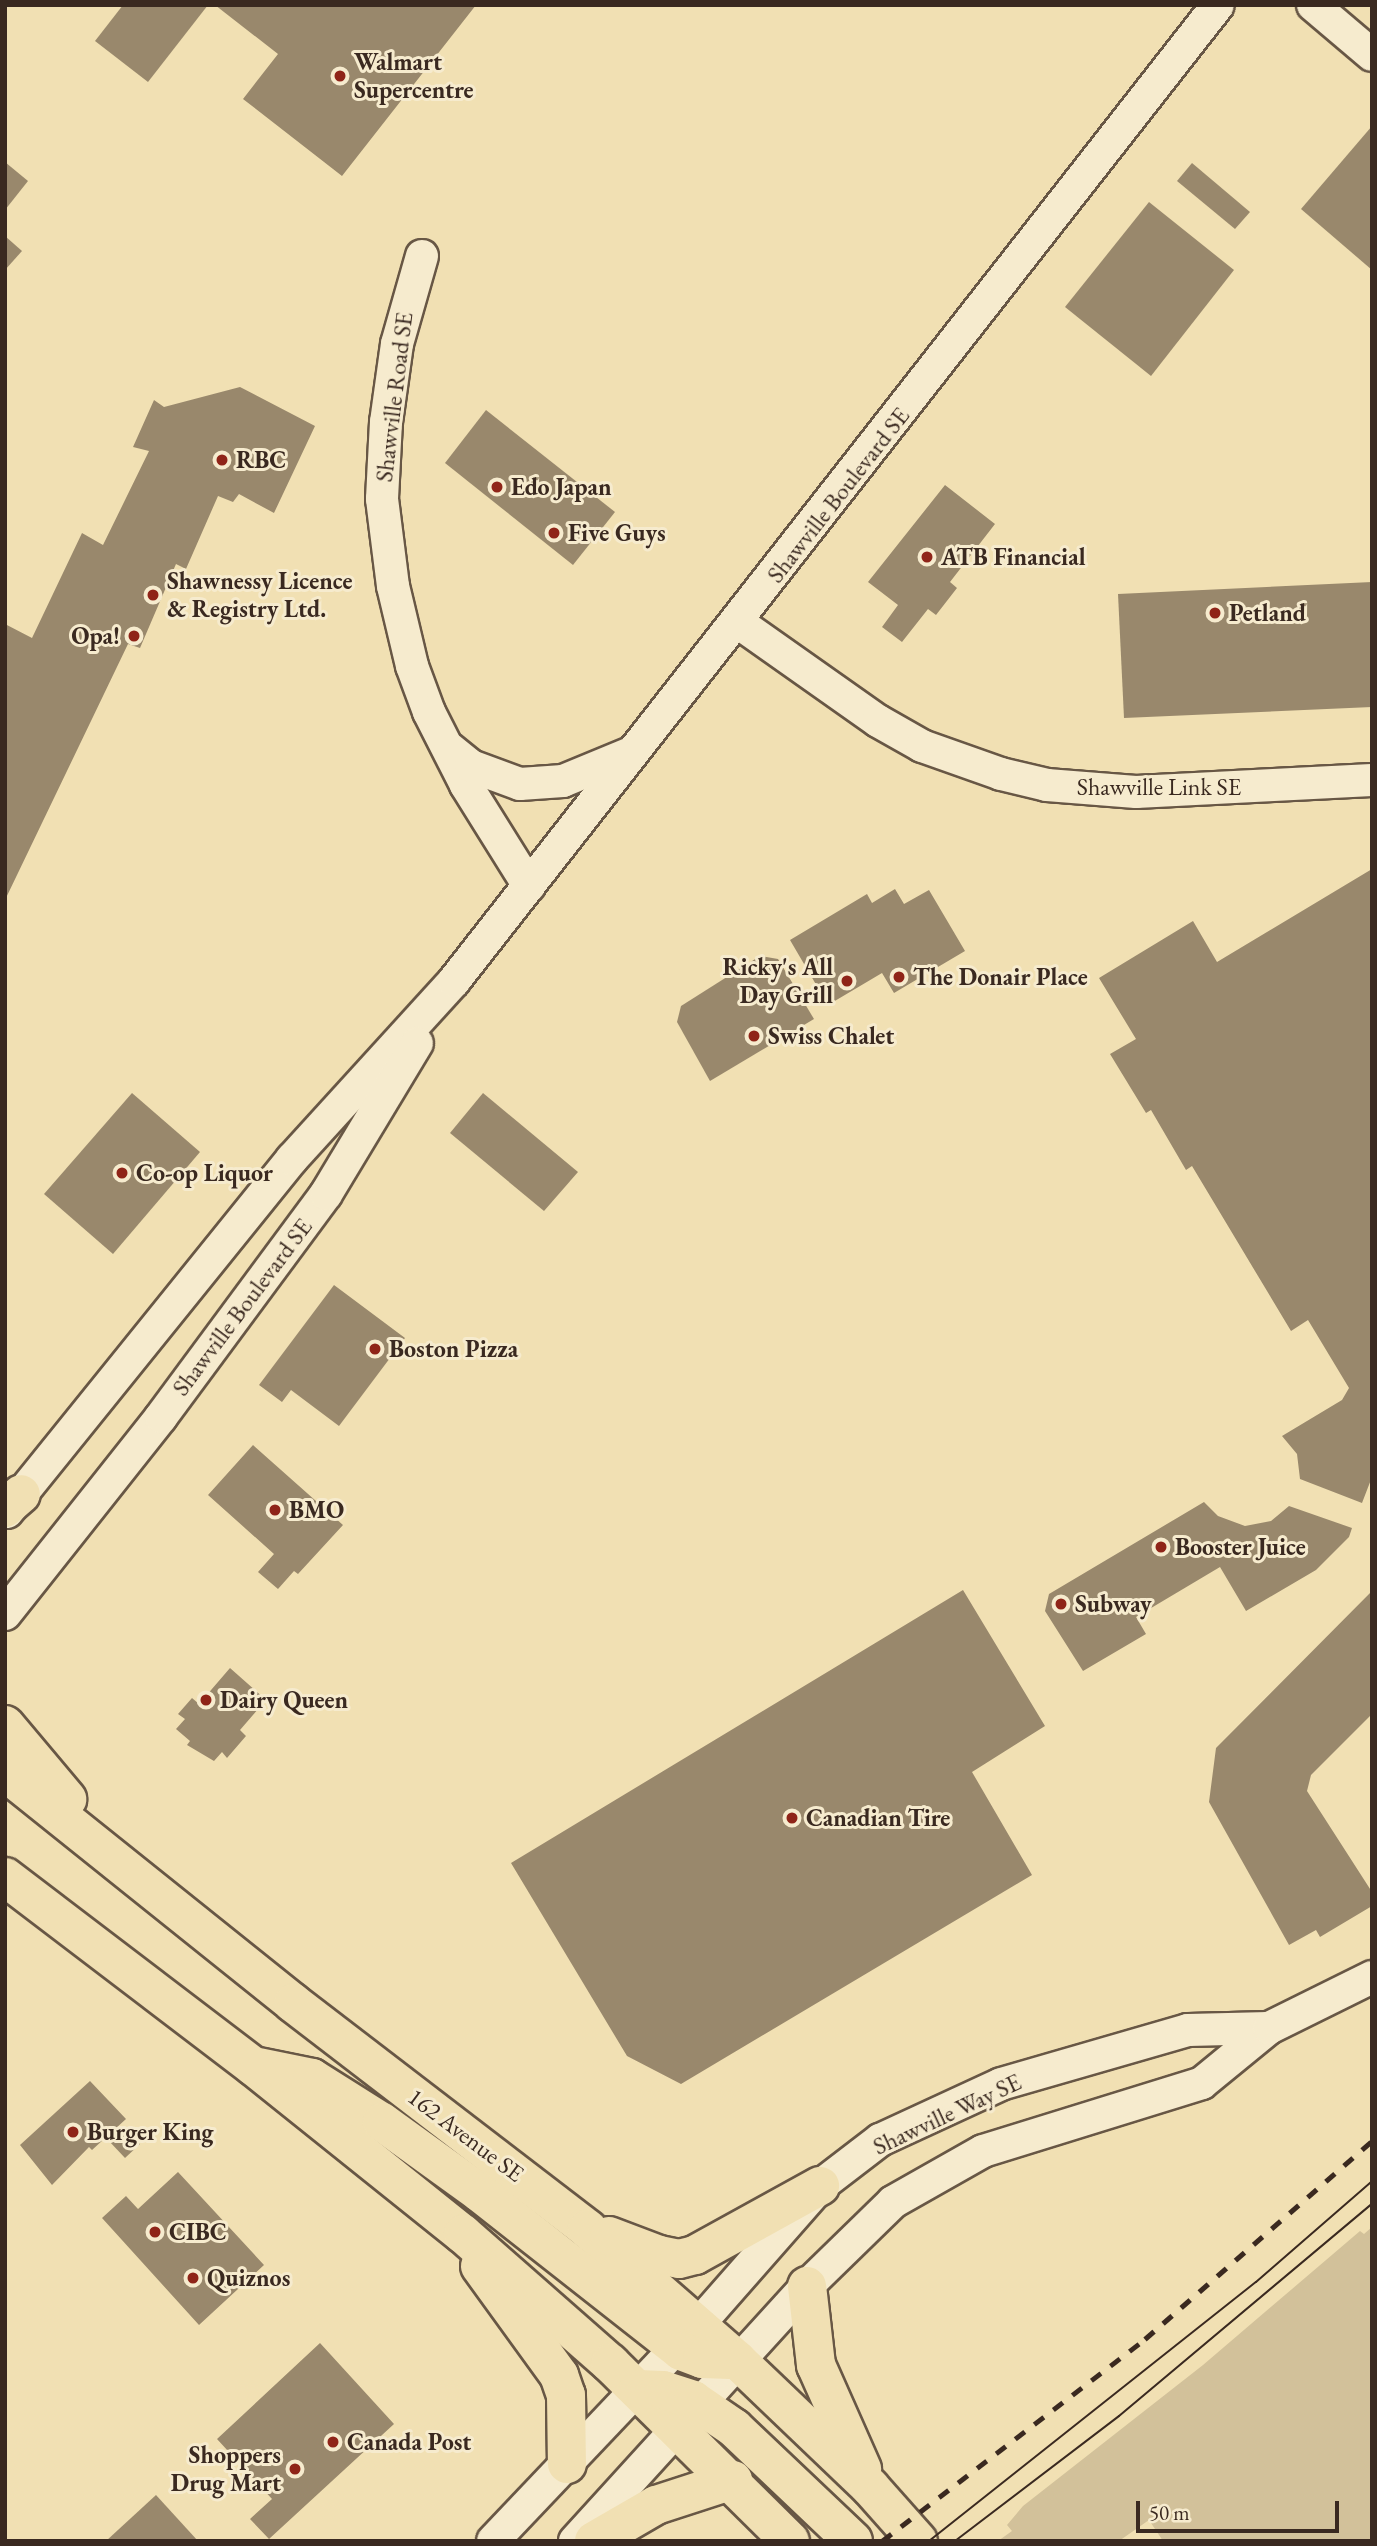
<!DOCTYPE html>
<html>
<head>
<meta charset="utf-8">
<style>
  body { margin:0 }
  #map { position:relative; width:1377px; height:2546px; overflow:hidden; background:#f1e0b3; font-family:"EB Garamond",serif }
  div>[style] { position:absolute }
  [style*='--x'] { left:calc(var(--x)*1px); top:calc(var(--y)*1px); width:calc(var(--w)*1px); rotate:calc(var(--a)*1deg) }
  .green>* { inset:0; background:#d2c19a }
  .building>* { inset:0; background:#99886c }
  .roads { filter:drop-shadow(2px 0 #685745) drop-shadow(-2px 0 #685745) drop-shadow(0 2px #685745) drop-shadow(0 -2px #685745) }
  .minor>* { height:32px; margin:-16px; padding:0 16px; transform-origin:16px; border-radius:16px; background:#f6ebce }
  .major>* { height:38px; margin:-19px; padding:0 19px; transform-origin:19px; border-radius:19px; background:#f1e0b3 }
  .tram>* { height:2px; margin:-1px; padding:0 1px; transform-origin:1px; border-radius:1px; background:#3a2920 }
  .rail>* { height:5px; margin-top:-2.5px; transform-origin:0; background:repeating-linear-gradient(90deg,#3a2920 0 12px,transparent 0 24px) }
  .dots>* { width:19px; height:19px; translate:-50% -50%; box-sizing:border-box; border:4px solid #f6ebce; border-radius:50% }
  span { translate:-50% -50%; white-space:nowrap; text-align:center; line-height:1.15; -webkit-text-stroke:6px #f6ebce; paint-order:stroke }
  .poi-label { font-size:24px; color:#3a2920; font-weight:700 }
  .left { translate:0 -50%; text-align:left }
  .right { translate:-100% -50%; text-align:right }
  .street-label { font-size:24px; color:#3a2920 }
  .frame { position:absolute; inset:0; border:7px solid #3a2920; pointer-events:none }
  .scale { position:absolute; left:1136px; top:2501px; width:203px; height:32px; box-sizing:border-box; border:4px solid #3a2920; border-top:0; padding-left:9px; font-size:21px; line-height:24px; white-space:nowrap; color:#3a2920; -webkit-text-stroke:5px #f6ebce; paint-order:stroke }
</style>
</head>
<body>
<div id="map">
  <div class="green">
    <i style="clip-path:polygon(1372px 2227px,1372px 2541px,1163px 2541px,1149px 2520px,1119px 2541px,998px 2541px,1012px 2531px,1007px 2525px,1023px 2506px,1203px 2365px,1360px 2231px,1364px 2234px)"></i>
  </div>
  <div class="building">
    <i style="clip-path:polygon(123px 5px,208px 5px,148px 82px,95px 41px)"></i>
    <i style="clip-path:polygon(215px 5px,476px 5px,342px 176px,243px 99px,278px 54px)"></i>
    <i style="clip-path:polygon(1372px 126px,1372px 270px,1301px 209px)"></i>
    <i style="clip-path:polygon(5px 162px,28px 181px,5px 210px)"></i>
    <i style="clip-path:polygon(1192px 163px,1250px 212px,1235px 229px,1177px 181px)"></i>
    <i style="clip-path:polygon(1149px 202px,1234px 270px,1151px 376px,1065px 307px)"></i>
    <i style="clip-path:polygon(5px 236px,22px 251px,5px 270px)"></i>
    <i style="clip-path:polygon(240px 387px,315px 426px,274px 513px,239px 494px,233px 502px,218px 496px,186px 569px,176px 564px,140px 648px,128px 644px,5px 900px,5px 624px,32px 638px,82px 533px,103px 545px,149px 451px,133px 447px,154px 400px,164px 407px)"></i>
    <i style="clip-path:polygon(486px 410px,615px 512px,573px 565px,445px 463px)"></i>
    <i style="clip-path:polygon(945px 485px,995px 524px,950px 582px,957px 588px,936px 615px,928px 609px,902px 642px,882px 627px,898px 605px,868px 582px)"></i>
    <i style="clip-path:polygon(1372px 582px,1372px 707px,1124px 718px,1118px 594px)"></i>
    <i style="clip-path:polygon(1372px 869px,1372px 1477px,1362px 1503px,1300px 1479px,1297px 1454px,1282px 1436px,1342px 1400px,1349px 1388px,1308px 1320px,1291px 1331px,1192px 1166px,1186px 1170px,1151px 1110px,1146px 1113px,1110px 1054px,1136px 1039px,1099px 978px,1193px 921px,1217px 962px)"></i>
    <i style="clip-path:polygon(895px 889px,904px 904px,929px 890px,965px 951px,894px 993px,882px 973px,828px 1005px,790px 940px,867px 894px,872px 903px)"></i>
    <i style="clip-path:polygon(760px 956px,778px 959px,814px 1019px,710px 1081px,677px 1022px,681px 1006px)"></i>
    <i style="clip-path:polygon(132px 1093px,200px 1152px,113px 1254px,44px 1194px)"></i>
    <i style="clip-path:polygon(483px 1093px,578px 1172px,544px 1211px,450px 1133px)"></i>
    <i style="clip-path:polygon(334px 1285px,405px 1338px,339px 1426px,291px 1390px,282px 1402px,259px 1385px)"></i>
    <i style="clip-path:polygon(253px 1445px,343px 1525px,298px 1574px,294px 1571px,278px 1589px,258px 1572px,274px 1554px,208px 1495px)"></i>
    <i style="clip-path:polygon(1204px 1502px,1218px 1516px,1245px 1526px,1271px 1521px,1289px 1506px,1352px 1528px,1349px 1537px,1316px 1570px,1246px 1611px,1220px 1567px,1136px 1617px,1146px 1634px,1083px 1671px,1045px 1611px,1049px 1594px)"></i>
    <i style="clip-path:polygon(963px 1590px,1045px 1726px,972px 1772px,1032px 1875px,681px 2084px,627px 2056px,511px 1863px)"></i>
    <i style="clip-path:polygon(1372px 1591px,1372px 1714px,1311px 1775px,1307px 1791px,1372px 1892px,1372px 1906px,1320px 1937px,1316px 1930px,1289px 1945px,1209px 1802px,1216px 1748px)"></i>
    <i style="clip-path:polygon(230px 1668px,266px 1700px,240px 1730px,246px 1736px,227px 1758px,222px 1752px,214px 1761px,187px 1745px,190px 1741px,176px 1729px,185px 1719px,178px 1714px,192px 1698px,199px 1704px)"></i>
    <i style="clip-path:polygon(90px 2081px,126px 2119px,92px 2150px,89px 2147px,52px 2185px,20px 2145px)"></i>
    <i style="clip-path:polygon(124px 2127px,140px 2144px,125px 2158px,109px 2141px)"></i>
    <i style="clip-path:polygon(178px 2172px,264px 2265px,199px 2325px,102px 2218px,126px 2196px,138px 2209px)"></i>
    <i style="clip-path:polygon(320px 2343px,394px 2424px,269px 2539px,250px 2519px,272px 2499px,217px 2439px)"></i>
    <i style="clip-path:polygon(156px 2495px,198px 2541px,106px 2541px)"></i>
  </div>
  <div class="roads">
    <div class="minor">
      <i style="--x:1313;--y:5;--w:77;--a:40.3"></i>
      <i style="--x:422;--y:256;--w:91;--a:105.9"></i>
      <i style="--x:397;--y:344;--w:79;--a:98"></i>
      <i style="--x:386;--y:422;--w:77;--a:93"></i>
      <i style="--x:382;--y:499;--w:88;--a:82.8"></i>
      <i style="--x:393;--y:586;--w:82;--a:76.6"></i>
      <i style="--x:412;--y:666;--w:49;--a:69.7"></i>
      <i style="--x:429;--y:712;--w:82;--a:63.1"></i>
      <i style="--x:466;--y:785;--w:119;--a:58"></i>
      <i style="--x:739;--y:623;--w:170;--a:35.2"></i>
      <i style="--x:878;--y:721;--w:51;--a:29.6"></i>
      <i style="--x:922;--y:746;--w:84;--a:19.5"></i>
      <i style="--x:1001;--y:774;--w:47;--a:13.4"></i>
      <i style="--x:1047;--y:785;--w:89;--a:4.5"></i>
      <i style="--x:1136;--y:792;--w:236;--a:-2.9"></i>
      <i style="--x:450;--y:749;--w:27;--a:39"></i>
      <i style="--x:471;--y:766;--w:52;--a:20.2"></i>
      <i style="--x:520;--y:784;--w:43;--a:-4"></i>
      <i style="--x:563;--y:781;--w:74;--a:-22.4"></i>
      <i style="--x:7;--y:1512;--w:454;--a:-51.1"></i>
      <i style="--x:292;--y:1159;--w:241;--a:-47.7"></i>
      <i style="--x:454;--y:981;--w:1239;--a:-51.95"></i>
      <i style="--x:5;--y:1614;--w:251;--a:-51.6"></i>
      <i style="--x:161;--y:1417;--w:277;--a:-53.5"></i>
      <i style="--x:326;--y:1194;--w:176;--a:-58.9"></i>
      <i style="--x:493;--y:2541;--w:298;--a:-46.5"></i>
      <i style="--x:698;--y:2325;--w:185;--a:-48.7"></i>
      <i style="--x:820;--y:2186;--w:76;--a:-37.5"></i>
      <i style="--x:880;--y:2140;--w:133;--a:-24.8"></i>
      <i style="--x:1001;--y:2084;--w:195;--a:-16.1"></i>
      <i style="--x:1188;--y:2030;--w:81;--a:-1.4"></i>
      <i style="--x:575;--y:2541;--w:345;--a:-47.7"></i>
      <i style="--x:807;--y:2286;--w:120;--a:-44.3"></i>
      <i style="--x:893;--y:2202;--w:103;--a:-29.5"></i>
      <i style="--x:983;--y:2151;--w:229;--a:-17.2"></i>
      <i style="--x:1202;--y:2083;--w:87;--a:-39.4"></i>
      <i style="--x:1269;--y:2028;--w:115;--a:-26.3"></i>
    </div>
    <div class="major">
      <i style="--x:5;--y:1508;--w:21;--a:-41"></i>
      <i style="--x:5;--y:1725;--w:97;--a:50"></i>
      <i style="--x:5;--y:1772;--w:369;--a:38.7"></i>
      <i style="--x:293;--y:2003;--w:371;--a:37.5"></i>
      <i style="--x:587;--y:2229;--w:199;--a:41.1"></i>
      <i style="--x:737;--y:2360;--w:184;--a:43.7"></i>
      <i style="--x:870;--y:2487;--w:72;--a:48.4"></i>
      <i style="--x:5;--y:1877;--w:312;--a:37.3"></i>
      <i style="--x:253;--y:2066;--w:269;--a:38.7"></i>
      <i style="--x:463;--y:2234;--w:196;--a:41.3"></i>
      <i style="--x:610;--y:2363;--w:253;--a:44.7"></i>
      <i style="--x:259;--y:2067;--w:54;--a:11.7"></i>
      <i style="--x:312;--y:2078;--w:83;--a:32.2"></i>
      <i style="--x:382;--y:2122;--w:120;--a:35.8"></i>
      <i style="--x:479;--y:2192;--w:257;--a:38.2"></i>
      <i style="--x:681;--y:2351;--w:22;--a:21"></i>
      <i style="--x:702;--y:2359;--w:35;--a:2"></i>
      <i style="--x:609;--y:2236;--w:53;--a:20.8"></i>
      <i style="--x:659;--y:2255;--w:20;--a:11"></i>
      <i style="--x:679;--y:2259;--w:16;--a:-14"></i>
      <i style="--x:695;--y:2255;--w:143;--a:-28.9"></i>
      <i style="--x:480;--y:2266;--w:135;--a:54.1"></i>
      <i style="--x:559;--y:2375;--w:21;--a:71"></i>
      <i style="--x:566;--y:2395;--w:69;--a:89.2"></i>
      <i style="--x:807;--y:2286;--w:80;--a:83.5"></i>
      <i style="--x:816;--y:2365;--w:114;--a:66.1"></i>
      <i style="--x:638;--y:2389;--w:25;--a:2"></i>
      <i style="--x:663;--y:2390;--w:32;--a:18"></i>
      <i style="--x:693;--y:2400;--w:50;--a:34.3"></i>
      <i style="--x:734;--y:2428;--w:164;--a:43.5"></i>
      <i style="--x:594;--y:2541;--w:72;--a:-30.1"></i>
      <i style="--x:656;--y:2505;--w:81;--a:-18"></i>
    </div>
  </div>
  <div class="tram">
    <i style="--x:929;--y:2541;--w:417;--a:-38.4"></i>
    <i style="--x:1256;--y:2282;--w:154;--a:-41"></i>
    <i style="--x:955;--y:2541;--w:206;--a:-37.3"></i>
    <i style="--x:1119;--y:2416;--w:330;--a:-40"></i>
  </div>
  <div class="rail">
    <i style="--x:882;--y:2541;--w:332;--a:-37.5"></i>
    <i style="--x:1145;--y:2339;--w:301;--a:-41.1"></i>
  </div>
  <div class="dots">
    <i style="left:340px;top:76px;background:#8f2418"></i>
    <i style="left:222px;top:460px;background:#8f2418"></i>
    <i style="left:497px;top:487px;background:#8f2418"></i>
    <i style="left:554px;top:533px;background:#8f2418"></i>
    <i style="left:927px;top:557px;background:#8f2418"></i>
    <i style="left:153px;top:595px;background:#8f2418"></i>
    <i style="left:1215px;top:613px;background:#8f2418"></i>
    <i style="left:134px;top:636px;background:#8f2418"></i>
    <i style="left:899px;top:977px;background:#8f2418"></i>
    <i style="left:847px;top:981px;background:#8f2418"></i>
    <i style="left:754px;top:1036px;background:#8f2418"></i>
    <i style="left:122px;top:1173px;background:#8f2418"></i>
    <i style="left:375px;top:1349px;background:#8f2418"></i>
    <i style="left:275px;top:1510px;background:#8f2418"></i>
    <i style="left:1161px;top:1547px;background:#8f2418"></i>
    <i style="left:1061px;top:1604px;background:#8f2418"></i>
    <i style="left:206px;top:1700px;background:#8f2418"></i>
    <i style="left:792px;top:1818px;background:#8f2418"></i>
    <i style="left:73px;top:2132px;background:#8f2418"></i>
    <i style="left:155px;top:2232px;background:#8f2418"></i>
    <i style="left:193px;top:2278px;background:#8f2418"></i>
    <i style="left:333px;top:2442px;background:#8f2418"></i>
    <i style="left:295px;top:2469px;background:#8f2418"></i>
  </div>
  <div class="poi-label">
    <span class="left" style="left:354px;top:76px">Walmart<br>Supercentre</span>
    <span class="left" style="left:236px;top:460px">RBC</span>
    <span class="left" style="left:511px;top:487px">Edo Japan</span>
    <span class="left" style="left:568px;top:533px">Five Guys</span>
    <span class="left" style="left:941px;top:557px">ATB Financial</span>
    <span class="left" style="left:167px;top:595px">Shawnessy Licence<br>&amp; Registry Ltd.</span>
    <span class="left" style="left:1229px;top:613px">Petland</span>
    <span class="right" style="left:120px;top:636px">Opa!</span>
    <span class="right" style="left:833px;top:981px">Ricky's All<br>Day Grill</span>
    <span class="left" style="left:913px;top:977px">The Donair Place</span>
    <span class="left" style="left:768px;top:1036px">Swiss Chalet</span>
    <span class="left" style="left:136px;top:1173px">Co-op Liquor</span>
    <span class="left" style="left:389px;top:1349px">Boston Pizza</span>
    <span class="left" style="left:289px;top:1510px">BMO</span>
    <span class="left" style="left:1175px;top:1547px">Booster Juice</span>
    <span class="left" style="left:1075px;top:1604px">Subway</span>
    <span class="left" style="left:220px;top:1700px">Dairy Queen</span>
    <span class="left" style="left:806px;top:1818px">Canadian Tire</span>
    <span class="left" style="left:87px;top:2132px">Burger King</span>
    <span class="left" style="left:169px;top:2232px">CIBC</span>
    <span class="left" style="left:207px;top:2278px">Quiznos</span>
    <span class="left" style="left:347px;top:2442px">Canada Post</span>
    <span class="right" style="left:281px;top:2469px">Shoppers<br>Drug Mart</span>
  </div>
  <div class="street-label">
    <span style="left:394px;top:397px;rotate:-83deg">Shawville Road SE</span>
    <span style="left:838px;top:495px;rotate:-52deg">Shawville Boulevard SE</span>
    <span style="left:1159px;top:787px">Shawville Link SE</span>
    <span style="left:242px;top:1307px;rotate:-53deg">Shawville Boulevard SE</span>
    <span style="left:947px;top:2114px;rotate:-25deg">Shawville Way SE</span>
    <span style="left:466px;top:2135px;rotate:37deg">162 Avenue SE</span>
  </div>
  <div class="frame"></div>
  <div class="scale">50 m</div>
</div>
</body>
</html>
